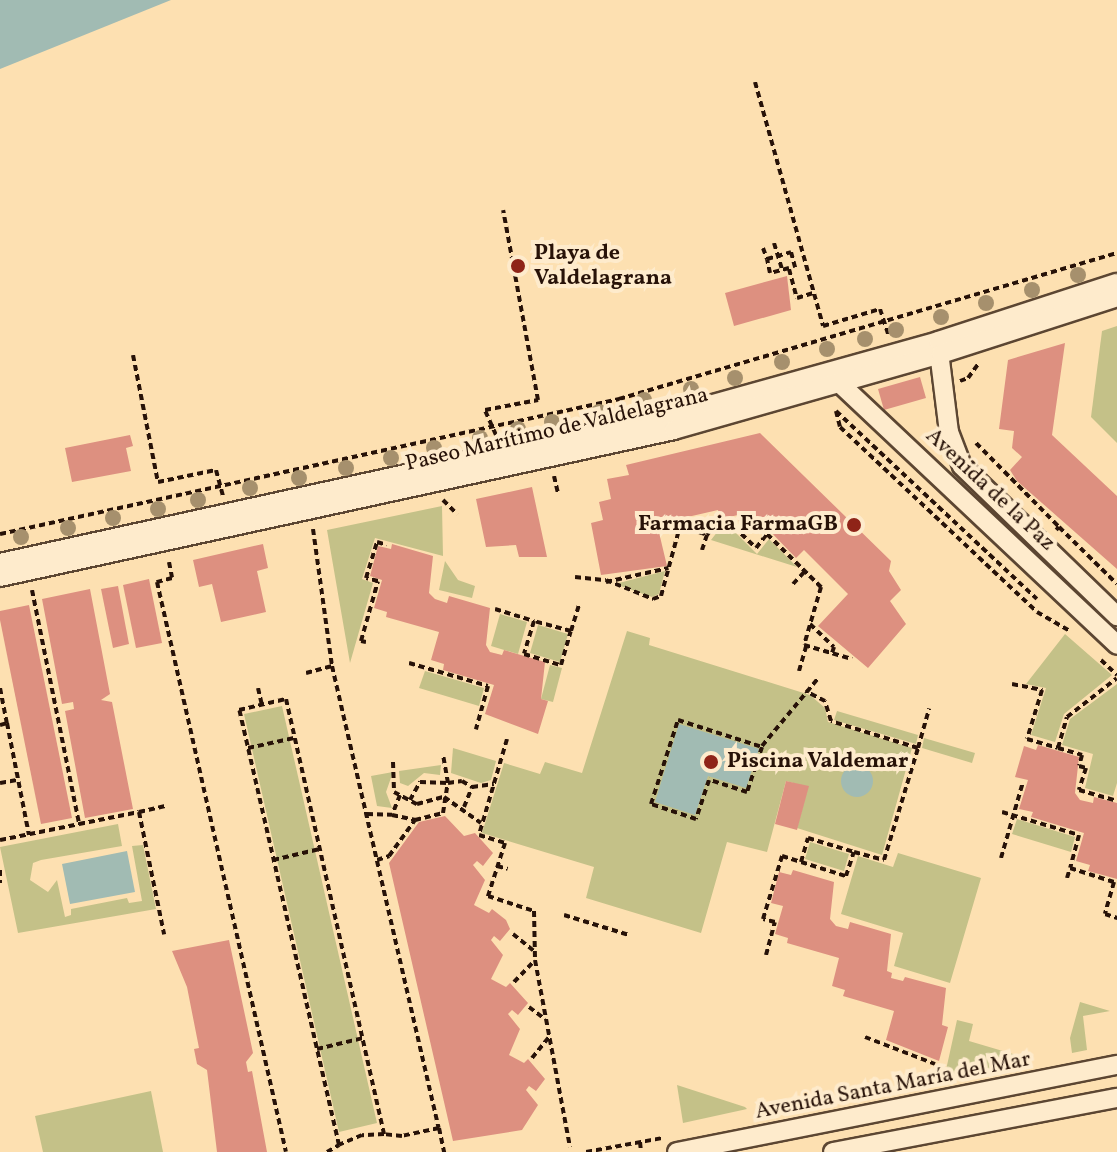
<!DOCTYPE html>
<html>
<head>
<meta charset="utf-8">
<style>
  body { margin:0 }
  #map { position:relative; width:1117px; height:1152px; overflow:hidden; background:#fde0b1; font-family:Vollkorn,serif }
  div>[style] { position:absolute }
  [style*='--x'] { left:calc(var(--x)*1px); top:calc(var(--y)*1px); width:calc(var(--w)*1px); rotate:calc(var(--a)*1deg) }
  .green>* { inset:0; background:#c4c188 }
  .water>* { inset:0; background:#a1bbb3 }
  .round { border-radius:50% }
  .building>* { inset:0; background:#dd9080 }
  .path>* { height:4px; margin-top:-2px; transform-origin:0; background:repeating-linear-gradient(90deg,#271208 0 6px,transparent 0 10px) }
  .roads { filter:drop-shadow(2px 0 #5c4632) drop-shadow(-2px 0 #5c4632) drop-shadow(0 2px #5c4632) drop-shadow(0 -2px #5c4632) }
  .minor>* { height:18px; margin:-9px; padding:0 9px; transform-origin:9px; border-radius:9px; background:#feebcc }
  .trees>* { width:16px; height:16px; margin:-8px; border-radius:50%; background:#a6906d }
  .dots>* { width:22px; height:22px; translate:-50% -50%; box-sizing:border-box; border:4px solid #feebcc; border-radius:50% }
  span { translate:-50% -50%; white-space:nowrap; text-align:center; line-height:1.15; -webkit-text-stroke:8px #feebcc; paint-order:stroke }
  .poi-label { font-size:22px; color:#271208; font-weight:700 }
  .left { translate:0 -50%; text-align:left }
  .right { translate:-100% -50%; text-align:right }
  .street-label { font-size:22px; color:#271208 }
</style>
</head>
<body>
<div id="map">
  <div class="green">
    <i style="clip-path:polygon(1117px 326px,1117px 443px,1091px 417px,1102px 331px)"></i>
    <i style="clip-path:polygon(442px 506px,443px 556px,375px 538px,362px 579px,373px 583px,350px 663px,327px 530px)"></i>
    <i style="clip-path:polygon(725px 522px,757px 554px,769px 539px,797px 567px,711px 540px)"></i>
    <i style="clip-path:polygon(445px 561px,458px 580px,475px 586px,472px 598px,439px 590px)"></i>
    <i style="clip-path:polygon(665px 571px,659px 594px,652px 597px,615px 584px)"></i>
    <i style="clip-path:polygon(500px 614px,527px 622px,518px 654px,491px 646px)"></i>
    <i style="clip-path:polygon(538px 625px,568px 634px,560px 662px,530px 653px)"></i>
    <i style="clip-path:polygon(627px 631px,650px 638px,649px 645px,810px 695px,825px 708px,828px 722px,912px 748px,882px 855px,797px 828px,808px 787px,786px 781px,767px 852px,727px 842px,701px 933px,586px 898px,594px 867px,482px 833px,504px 763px,540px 774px,545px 762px,582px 773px)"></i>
    <i style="clip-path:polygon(1065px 634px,1112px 675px,1064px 714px,1055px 742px,1031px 735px,1046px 688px,1026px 684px)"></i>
    <i style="clip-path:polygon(550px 665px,562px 668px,553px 702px,541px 699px)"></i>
    <i style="clip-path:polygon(425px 671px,484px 688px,479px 706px,419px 688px)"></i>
    <i style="clip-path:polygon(1117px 684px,1117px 783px,1113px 796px,1085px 788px,1093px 754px,1062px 745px,1070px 719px)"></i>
    <i style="clip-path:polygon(282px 706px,377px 1123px,339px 1132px,244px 714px)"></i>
    <i style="clip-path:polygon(837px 711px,918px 735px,916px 744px,834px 720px)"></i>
    <i style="clip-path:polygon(924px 738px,975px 753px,972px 763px,922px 748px)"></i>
    <i style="clip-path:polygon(453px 748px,496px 761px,491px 780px,481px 783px,451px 773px)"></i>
    <i style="clip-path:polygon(441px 765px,440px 775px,424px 773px,408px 786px,400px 783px,399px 771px)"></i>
    <i style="clip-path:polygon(393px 772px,386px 792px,392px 808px,377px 806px,371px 776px)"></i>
    <i style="clip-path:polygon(1017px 819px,1075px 837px,1071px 852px,1012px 834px)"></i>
    <i style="clip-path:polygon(118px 824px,122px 846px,41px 860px,33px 863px,30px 880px,48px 892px,57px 880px,65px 917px,71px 915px,71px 909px,127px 898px,129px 903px,142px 901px,132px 846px,143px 845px,156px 909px,18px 933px,0 847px)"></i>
    <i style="clip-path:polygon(810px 842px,849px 854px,844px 871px,805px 859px)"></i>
    <i style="clip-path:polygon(898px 853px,981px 878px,950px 983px,894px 966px,903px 933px,841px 914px,858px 856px,893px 867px)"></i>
    <i style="clip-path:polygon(1080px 1002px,1110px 1011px,1083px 1016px,1087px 1050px,1072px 1053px,1070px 1038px)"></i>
    <i style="clip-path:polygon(957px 1020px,973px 1024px,969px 1041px,1033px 1060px,944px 1079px)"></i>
    <i style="clip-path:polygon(677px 1085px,745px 1107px,747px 1109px,683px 1123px)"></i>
    <i style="clip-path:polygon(151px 1091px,163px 1152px,43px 1152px,35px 1116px)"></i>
  </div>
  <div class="water">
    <i style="clip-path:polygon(0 0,171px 0,0 69px)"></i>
    <i style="clip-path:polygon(679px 724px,759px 749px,746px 788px,708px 776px,695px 815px,655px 802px)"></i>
    <i class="round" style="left:841px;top:765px;width:32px;height:32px"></i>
    <i style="clip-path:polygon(127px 851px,135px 892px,70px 904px,62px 864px)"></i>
  </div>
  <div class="building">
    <i style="clip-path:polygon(787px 276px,791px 310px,734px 326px,725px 293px)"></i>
    <i style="clip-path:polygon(1065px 343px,1052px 435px,1117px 496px,1117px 569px,1017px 481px,1010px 470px,1022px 457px,1012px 448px,1014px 431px,999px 429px,1008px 360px)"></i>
    <i style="clip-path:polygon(920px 377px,926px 398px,884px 410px,878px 389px)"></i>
    <i style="clip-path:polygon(760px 433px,891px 561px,889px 571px,901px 590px,890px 601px,906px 624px,868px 668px,818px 626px,848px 594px,804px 550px,796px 558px,762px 523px,757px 528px,749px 521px,739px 523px,738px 515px,720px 519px,718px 510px,657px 524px,667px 566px,601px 575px,591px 523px,603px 520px,599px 502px,611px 499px,607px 479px,629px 475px,626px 465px)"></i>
    <i style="clip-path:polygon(130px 435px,133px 446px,126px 448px,131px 471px,72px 482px,65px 448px)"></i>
    <i style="clip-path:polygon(532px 487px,547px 557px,519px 557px,516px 545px,486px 547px,476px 499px)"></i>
    <i style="clip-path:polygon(263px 544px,268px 568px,257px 571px,266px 612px,221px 622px,212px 584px,199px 587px,193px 560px)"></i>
    <i style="clip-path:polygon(392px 544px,433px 556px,429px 593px,435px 599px,447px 603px,449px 596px,490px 608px,486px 645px,490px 652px,502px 655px,504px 650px,545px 662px,541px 699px,548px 701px,538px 734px,485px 714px,494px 685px,443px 670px,444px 664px,431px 660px,439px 632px,386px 617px,387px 612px,374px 608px,382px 580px,370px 576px,378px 546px,391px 549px)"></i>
    <i style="clip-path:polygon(149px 579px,162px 643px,136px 648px,123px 585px)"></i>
    <i style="clip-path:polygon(118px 586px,129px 644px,113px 648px,101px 589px)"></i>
    <i style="clip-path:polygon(90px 589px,110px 694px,101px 700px,112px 702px,133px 809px,85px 818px,65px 711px,74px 709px,73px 702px,62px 704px,42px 599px)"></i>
    <i style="clip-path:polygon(29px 605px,72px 818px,41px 824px,0 620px,0 611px)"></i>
    <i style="clip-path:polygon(1038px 745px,1079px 757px,1075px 793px,1080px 800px,1093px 803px,1094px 797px,1117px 803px,1117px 879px,1088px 871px,1090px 865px,1076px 861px,1084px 833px,1031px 817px,1033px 812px,1019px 809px,1028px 780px,1015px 777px,1024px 746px,1036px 750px)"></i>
    <i style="clip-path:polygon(786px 781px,809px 786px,797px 830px,775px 824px)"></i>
    <i style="clip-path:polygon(445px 816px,464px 836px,475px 833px,493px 853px,483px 866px,477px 861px,473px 865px,485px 880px,474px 905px,489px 913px,492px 909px,506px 920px,510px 929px,500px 941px,494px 936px,491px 940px,503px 955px,491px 979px,506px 987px,510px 983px,528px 1003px,518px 1015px,512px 1010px,508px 1014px,520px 1029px,509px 1055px,524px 1063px,528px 1059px,545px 1079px,536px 1091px,529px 1086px,526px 1090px,538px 1105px,522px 1130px,453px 1141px,389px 863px,419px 822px)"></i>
    <i style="clip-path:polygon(793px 870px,834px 882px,830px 919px,836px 926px,848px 929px,850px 922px,891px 934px,887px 971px,892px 973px,891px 978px,903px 981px,905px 977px,946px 988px,942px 1025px,948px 1027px,939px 1061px,886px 1040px,894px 1011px,843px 996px,845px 990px,832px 986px,839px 958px,787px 943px,788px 938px,775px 934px,783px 906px,771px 903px,779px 872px,791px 875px)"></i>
    <i style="clip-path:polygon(229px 940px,253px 1053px,246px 1062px,248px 1072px,252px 1071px,267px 1152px,217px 1152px,207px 1070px,197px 1064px,194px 1049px,199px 1048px,187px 987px,172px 951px)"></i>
  </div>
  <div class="path">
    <i style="--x:755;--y:82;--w:253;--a:74.4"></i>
    <i style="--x:823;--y:326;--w:59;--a:-16.6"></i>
    <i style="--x:880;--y:309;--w:29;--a:72"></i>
    <i style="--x:774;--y:243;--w:28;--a:73"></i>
    <i style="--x:763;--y:248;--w:12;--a:70"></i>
    <i style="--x:789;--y:268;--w:20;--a:165"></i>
    <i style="--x:770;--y:273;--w:14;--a:-102"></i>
    <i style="--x:767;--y:259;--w:25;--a:-16"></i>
    <i style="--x:791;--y:252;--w:16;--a:75"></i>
    <i style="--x:789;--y:269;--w:30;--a:75"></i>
    <i style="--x:797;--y:298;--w:17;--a:-17"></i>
    <i style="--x:133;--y:355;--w:129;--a:78.9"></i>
    <i style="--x:158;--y:482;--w:59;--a:-11.7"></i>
    <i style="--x:216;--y:470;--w:27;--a:75"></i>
    <i style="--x:960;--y:381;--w:9;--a:-21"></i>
    <i style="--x:968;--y:378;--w:19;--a:-54"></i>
    <i style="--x:836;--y:411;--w:16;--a:76"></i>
    <i style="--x:840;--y:427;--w:270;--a:43.2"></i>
    <i style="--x:1037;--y:612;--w:39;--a:30"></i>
    <i style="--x:836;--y:411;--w:275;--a:43.1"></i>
    <i style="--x:496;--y:435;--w:27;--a:-114"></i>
    <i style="--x:485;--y:410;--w:54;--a:-10.7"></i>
    <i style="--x:538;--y:400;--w:193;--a:-100.4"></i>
    <i style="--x:976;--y:443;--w:118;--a:45.3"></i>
    <i style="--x:1059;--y:527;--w:4;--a:135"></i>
    <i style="--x:554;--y:476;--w:17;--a:77"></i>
    <i style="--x:443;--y:500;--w:20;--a:45"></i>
    <i style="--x:1059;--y:527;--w:81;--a:44.5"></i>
    <i style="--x:313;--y:529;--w:138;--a:82.1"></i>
    <i style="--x:332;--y:666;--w:474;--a:77"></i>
    <i style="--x:439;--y:1128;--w:38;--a:168"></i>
    <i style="--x:402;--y:1136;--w:18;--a:-174"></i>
    <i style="--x:0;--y:534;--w:634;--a:-12.3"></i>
    <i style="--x:619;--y:399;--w:519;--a:-16.34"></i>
    <i style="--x:702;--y:550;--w:16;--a:-72"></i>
    <i style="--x:169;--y:562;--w:16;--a:79"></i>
    <i style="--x:172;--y:578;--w:16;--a:165"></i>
    <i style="--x:157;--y:582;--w:584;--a:77.25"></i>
    <i style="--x:575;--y:577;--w:31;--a:6"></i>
    <i style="--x:606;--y:580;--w:51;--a:22"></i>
    <i style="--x:653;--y:599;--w:9;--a:-21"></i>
    <i style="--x:661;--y:596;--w:73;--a:-74.8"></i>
    <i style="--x:680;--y:526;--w:28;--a:18"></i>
    <i style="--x:707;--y:535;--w:16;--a:-52"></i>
    <i style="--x:717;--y:522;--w:10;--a:-11"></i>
    <i style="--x:727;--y:520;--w:40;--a:44"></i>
    <i style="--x:756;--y:548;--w:18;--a:-52"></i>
    <i style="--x:767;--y:534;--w:76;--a:44.5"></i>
    <i style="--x:821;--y:587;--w:60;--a:106.3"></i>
    <i style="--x:804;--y:645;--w:50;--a:16.3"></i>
    <i style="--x:606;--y:582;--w:64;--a:-12.7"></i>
    <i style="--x:793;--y:584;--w:18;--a:-47"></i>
    <i style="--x:32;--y:590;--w:239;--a:78.6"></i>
    <i style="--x:79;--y:824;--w:61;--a:-11.3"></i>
    <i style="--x:139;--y:812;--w:125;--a:78.4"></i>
    <i style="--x:495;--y:609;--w:41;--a:17.1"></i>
    <i style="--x:810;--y:624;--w:33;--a:44"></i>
    <i style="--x:834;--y:647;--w:6;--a:108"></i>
    <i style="--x:571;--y:631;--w:38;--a:-165"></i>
    <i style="--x:534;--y:621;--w:34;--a:107"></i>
    <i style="--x:524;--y:654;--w:39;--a:17"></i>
    <i style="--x:561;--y:665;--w:35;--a:-74"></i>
    <i style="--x:571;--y:631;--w:27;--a:-73"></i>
    <i style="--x:366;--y:642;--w:5;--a:-169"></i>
    <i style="--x:361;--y:641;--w:62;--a:-74.2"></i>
    <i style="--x:378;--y:581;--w:12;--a:-166"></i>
    <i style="--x:366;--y:578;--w:38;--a:-73"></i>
    <i style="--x:377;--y:542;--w:10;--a:17"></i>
    <i style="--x:1101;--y:660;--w:22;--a:43"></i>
    <i style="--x:409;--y:663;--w:82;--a:16.2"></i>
    <i style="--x:488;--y:686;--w:45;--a:105.6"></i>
    <i style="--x:799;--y:671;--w:26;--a:-74"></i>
    <i style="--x:306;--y:673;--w:27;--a:-15"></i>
    <i style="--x:1012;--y:684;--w:31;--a:11"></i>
    <i style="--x:1042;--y:690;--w:51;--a:107"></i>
    <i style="--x:1027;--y:739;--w:32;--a:16"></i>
    <i style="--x:1058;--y:748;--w:32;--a:-74"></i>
    <i style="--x:1067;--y:717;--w:63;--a:-38"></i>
    <i style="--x:0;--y:688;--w:36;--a:79"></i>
    <i style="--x:258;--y:688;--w:17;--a:77"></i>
    <i style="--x:286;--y:699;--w:446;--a:77.3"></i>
    <i style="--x:384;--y:1134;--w:22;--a:177"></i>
    <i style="--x:362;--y:1135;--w:25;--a:157"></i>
    <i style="--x:339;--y:1145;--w:446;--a:-102.9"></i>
    <i style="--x:239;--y:710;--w:48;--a:-13.2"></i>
    <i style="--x:678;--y:720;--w:88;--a:17.8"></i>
    <i style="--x:762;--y:747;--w:47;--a:108.4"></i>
    <i style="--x:747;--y:792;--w:40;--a:-162"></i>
    <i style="--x:709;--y:780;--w:41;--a:108.4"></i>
    <i style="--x:696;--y:819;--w:47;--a:-161.6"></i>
    <i style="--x:651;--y:804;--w:88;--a:-72.2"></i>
    <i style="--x:0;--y:725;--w:7;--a:-16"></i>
    <i style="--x:7;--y:723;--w:114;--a:78.9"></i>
    <i style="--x:507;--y:739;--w:100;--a:106.3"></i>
    <i style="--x:479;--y:835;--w:27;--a:17"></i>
    <i style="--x:505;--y:843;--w:56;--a:107.8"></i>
    <i style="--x:488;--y:896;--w:48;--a:18.1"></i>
    <i style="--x:534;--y:911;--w:49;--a:88.8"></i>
    <i style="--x:535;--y:960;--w:190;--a:79.4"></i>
    <i style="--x:762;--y:746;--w:89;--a:-50.4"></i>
    <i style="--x:248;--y:748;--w:47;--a:-12.3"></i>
    <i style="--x:918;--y:748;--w:41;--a:-74.2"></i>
    <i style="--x:1058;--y:748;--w:25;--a:16"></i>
    <i style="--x:1082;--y:755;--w:11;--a:105"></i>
    <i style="--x:1079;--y:766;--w:7;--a:16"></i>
    <i style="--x:1086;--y:768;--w:23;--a:108"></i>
    <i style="--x:1079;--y:790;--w:40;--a:16"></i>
    <i style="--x:393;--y:762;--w:30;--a:88"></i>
    <i style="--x:394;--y:792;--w:26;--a:28"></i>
    <i style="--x:417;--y:804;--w:28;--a:-15"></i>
    <i style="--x:444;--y:797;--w:45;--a:35.1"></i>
    <i style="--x:0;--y:783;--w:17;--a:-10"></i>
    <i style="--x:400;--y:795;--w:22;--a:112"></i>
    <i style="--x:392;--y:815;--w:24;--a:12"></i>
    <i style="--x:415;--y:820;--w:29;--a:-14"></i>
    <i style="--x:443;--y:813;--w:30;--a:-81"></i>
    <i style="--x:448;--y:783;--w:14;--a:-8"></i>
    <i style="--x:462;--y:781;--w:12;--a:31"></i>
    <i style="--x:410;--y:800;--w:21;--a:-61"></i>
    <i style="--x:420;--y:782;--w:28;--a:2"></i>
    <i style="--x:448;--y:783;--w:27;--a:-100"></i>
    <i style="--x:464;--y:807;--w:22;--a:-68"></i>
    <i style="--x:472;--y:787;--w:22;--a:-8"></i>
    <i style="--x:139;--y:812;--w:28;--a:-13"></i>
    <i style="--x:1002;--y:812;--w:80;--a:16.6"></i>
    <i style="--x:1079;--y:835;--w:34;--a:105"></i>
    <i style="--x:1070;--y:868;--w:46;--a:17.7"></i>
    <i style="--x:1114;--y:882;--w:33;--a:106"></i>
    <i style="--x:1105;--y:914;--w:13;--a:18"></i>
    <i style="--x:367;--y:814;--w:25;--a:2"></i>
    <i style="--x:0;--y:840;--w:81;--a:-11.4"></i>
    <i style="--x:1001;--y:858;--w:79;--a:-73.9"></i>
    <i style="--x:273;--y:860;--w:48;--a:-13.2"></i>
    <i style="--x:377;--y:860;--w:13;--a:-18"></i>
    <i style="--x:389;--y:856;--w:44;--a:-54.2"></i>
    <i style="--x:801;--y:862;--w:25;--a:-74"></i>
    <i style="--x:808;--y:838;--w:48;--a:16.9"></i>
    <i style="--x:497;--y:866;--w:11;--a:15"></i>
    <i style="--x:0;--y:870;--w:13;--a:90"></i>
    <i style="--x:1067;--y:878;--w:10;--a:-73"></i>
    <i style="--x:564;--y:915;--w:68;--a:17.1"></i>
    <i style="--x:513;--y:934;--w:27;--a:39"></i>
    <i style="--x:766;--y:955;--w:34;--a:-75"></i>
    <i style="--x:775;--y:922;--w:12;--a:-166"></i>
    <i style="--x:763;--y:919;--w:66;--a:-73.2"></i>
    <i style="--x:782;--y:856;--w:67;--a:17.4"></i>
    <i style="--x:846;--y:876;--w:25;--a:-72"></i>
    <i style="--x:854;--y:852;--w:31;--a:15"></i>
    <i style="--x:884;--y:860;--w:117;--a:-73.1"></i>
    <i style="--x:918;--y:748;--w:91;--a:-162.8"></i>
    <i style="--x:831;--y:721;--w:21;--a:-107"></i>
    <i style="--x:825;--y:701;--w:22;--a:-153"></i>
    <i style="--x:514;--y:982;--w:30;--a:-46"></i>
    <i style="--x:529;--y:1007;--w:20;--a:37"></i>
    <i style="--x:865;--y:1037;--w:75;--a:21.1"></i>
    <i style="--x:317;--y:1049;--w:47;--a:-13.4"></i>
    <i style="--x:532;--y:1058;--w:28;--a:-51"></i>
    <i style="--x:439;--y:1128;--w:25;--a:78"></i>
    <i style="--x:640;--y:1142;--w:10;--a:84"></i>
    <i style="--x:327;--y:1152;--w:14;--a:-30"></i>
    <i style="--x:586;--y:1152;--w:77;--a:-10.4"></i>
  </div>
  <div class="roads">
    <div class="minor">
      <i style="--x:938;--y:344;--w:89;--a:82.9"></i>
      <i style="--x:949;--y:432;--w:36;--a:69"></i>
      <i style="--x:962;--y:466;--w:216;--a:44.1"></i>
      <i style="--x:834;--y:378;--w:389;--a:43.3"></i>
      <i style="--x:0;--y:563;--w:686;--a:-12.37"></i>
      <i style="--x:670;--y:416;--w:278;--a:-15.6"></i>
      <i style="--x:938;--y:341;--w:188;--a:-18"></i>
      <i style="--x:0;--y:577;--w:690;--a:-12.3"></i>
      <i style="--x:674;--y:430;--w:278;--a:-15.9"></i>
      <i style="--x:941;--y:354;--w:185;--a:-17.9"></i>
      <i style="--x:677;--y:1152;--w:449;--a:-11.2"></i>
      <i style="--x:833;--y:1152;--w:289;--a:-10.8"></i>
    </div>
  </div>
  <div class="trees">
    <i style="left:1078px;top:275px"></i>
    <i style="left:1032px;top:290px"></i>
    <i style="left:986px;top:303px"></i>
    <i style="left:941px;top:317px"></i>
    <i style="left:896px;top:330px"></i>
    <i style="left:865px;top:339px"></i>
    <i style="left:827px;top:349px"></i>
    <i style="left:782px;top:362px"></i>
    <i style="left:735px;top:378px"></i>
    <i style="left:691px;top:389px"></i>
    <i style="left:644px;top:400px"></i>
    <i style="left:599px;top:412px"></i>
    <i style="left:552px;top:422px"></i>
    <i style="left:518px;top:429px"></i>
    <i style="left:480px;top:438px"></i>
    <i style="left:434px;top:448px"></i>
    <i style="left:391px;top:458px"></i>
    <i style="left:346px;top:468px"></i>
    <i style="left:299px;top:478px"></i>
    <i style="left:250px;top:488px"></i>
    <i style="left:198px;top:500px"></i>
    <i style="left:158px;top:509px"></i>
    <i style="left:113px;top:518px"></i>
    <i style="left:68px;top:528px"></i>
    <i style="left:21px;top:537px"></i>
  </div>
  <div class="dots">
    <i style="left:518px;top:266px;background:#8f2418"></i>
    <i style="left:854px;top:525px;background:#8f2418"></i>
    <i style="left:711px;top:762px;background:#8f2418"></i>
  </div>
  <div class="poi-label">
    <span class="left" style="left:534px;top:266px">Playa de<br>Valdelagrana</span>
    <span class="right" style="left:838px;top:525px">Farmacia FarmaGB</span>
    <span class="left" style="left:727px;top:762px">Piscina Valdemar</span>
  </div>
  <div class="street-label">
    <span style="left:557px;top:430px;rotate:-13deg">Paseo Marítimo de Valdelagrana</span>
    <span style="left:990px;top:490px;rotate:43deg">Avenida de la Paz</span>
    <span style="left:893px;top:1086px;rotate:-11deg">Avenida Santa María del Mar</span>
  </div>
</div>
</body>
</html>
